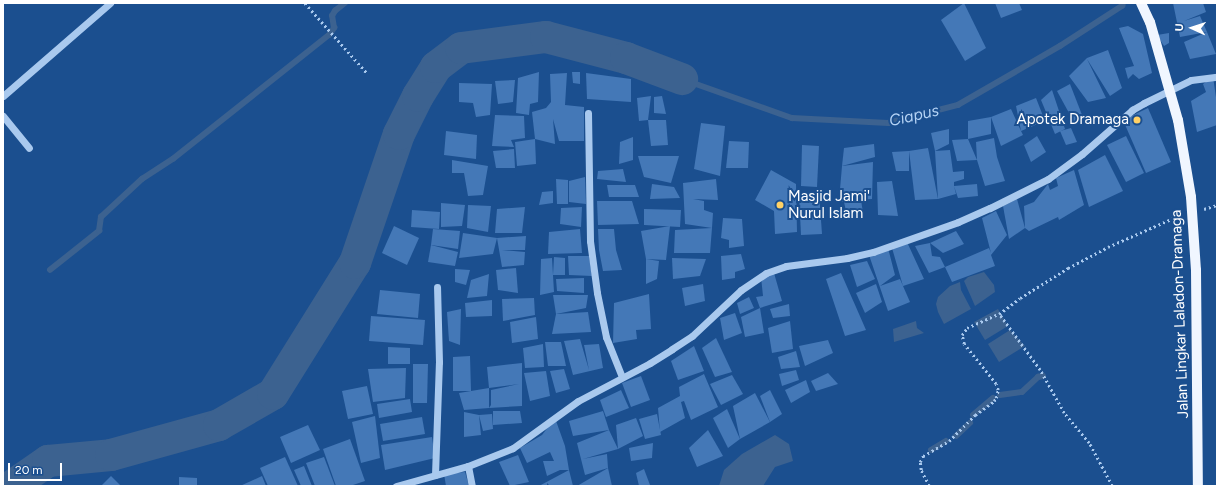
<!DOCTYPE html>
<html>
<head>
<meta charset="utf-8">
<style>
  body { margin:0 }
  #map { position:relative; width:1220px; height:489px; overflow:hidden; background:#1b4f8f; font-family:Figtree,sans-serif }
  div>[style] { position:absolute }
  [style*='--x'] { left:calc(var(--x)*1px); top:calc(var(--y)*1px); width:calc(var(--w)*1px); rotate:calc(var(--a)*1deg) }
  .water>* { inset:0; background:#3c6290 }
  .stream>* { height:5.5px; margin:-2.75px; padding:0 2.75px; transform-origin:2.75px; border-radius:2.75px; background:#3c6290 }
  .river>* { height:32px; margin:-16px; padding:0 16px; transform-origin:16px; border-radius:16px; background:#3c6290 }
  .building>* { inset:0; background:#4478b7 }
  .path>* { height:2.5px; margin-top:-1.25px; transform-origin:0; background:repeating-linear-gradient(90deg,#a9c9ee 0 2px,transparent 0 5px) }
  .minor>* { height:7px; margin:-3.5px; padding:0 3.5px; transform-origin:3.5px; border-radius:3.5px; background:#a9c9ee }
  .major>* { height:10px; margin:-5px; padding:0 5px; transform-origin:5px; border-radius:5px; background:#f0f6ff }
  .dots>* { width:11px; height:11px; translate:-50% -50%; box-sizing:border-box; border:2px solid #1b4f8f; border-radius:50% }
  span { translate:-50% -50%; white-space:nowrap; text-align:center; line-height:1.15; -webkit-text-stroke:4px #1b4f8f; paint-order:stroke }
  .poi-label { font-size:15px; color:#fff }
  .right { translate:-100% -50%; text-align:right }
  .left { translate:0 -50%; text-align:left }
  .street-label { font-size:15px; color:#fff }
  .water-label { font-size:16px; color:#b5d3f5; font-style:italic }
  .frame { position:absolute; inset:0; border:4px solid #fff; pointer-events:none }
  .north { position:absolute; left:1172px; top:8px; width:40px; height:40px; -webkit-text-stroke:3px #1b4f8f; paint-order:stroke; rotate:273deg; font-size:11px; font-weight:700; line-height:16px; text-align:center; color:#fff }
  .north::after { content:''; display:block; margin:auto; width:14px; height:18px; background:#fff; clip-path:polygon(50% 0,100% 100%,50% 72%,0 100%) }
  .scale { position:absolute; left:8px; top:463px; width:54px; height:18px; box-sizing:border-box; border:2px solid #fff; border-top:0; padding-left:5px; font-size:12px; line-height:14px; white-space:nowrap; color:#fff; -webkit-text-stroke:3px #1b4f8f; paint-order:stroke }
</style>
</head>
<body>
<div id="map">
  <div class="water">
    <i style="clip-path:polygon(984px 272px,994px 285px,995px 292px,975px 306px,964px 281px,968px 277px)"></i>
    <i style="clip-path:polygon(960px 282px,961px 290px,971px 309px,944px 324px,938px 312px,936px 304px,938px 297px,950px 286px)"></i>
    <i style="clip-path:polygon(998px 309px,1008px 326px,985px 340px,974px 322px)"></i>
    <i style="clip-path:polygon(916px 321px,917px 328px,924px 333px,894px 342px,893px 329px)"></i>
    <i style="clip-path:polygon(1010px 330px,1025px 346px,999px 362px,988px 344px)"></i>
    <i style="clip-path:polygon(775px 435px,789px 444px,793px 461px,775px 467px,763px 486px,719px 486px,724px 470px,742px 454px)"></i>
  </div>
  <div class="stream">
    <i style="--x:682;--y:79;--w:117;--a:19.5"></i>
    <i style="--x:792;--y:118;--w:96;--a:3"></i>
    <i style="--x:888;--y:123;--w:72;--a:-14.4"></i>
    <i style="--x:958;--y:105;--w:118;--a:-30"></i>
    <i style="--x:1060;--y:46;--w:74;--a:-32.8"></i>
    <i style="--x:1122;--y:6;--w:3;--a:-72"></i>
    <i style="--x:50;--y:270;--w:63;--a:-38.5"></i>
    <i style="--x:99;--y:231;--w:14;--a:-82"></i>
    <i style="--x:101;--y:217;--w:56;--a:-42.8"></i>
    <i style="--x:142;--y:179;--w:37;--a:-33"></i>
    <i style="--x:173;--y:159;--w:199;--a:-38.5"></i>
    <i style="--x:329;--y:35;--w:9;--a:-54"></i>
    <i style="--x:334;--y:28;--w:12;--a:-99"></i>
    <i style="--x:332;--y:16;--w:6;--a:-59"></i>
    <i style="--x:335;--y:11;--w:13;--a:-39"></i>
    <i style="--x:1000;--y:395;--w:22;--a:-8"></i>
    <i style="--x:1022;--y:392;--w:22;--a:-43"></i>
    <i style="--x:1038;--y:377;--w:5;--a:-11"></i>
    <i style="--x:973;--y:415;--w:26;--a:-40"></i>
    <i style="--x:956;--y:436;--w:19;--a:-43"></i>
    <i style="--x:931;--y:450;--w:17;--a:-31"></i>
  </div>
  <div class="river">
    <i style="--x:12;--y:486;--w:44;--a:-34.8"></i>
    <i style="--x:48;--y:461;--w:63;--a:-5.4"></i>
    <i style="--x:111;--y:455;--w:112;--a:-15.5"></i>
    <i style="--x:219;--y:425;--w:62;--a:-29.9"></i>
    <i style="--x:273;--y:394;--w:155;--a:-58"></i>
    <i style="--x:355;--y:263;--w:136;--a:-71.2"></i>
    <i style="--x:399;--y:134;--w:42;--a:-63.4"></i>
    <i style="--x:418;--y:96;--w:34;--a:-58"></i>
    <i style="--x:436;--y:67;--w:31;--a:-37"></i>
    <i style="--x:461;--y:48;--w:86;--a:-7.4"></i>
    <i style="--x:546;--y:37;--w:83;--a:14.7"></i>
    <i style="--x:626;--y:58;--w:60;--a:20.6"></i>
  </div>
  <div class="building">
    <i style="clip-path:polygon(964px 3px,986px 48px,965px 61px,941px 20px)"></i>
    <i style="clip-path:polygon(995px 3px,1019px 3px,1022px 10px,1001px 18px)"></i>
    <i style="clip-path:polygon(1173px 3px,1203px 3px,1206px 12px,1184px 21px,1200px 16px,1207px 32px,1216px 54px,1190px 59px,1184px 42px,1207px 32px,1180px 37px)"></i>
    <i style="clip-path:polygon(1128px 26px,1143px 34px,1152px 73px,1139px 79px,1133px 74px,1128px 79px,1125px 68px,1134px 66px,1119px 28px)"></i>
    <i style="clip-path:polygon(1169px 33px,1169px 43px,1164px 46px,1157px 35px)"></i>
    <i style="clip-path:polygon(1108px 50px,1122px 88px,1110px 96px,1087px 59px,1106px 98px,1088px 102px,1069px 76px,1087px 58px)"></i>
    <i style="clip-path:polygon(539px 72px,538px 102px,530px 104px,529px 115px,516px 113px,518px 78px)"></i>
    <i style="clip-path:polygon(572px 72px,580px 72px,580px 84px,573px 83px)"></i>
    <i style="clip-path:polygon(567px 73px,565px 105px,584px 107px,584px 141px,559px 141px,553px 119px,555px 144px,535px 139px,532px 112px,546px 108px,551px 102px,550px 74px)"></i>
    <i style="clip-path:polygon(586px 73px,631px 79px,631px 102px,587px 99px)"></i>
    <i style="clip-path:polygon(1213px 77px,1217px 104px,1217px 125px,1197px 132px,1191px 101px,1206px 92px,1203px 84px)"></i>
    <i style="clip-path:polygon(515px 80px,513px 102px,498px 104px,495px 81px)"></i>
    <i style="clip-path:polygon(459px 83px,492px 84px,490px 115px,476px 117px,473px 103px,459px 102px)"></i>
    <i style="clip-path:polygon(1070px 84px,1084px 120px,1075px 124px,1057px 91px)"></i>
    <i style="clip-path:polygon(1052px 90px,1065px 129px,1055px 134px,1041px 100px)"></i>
    <i style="clip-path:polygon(651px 96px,648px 120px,639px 121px,637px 98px)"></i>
    <i style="clip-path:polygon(662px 96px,666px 114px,654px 113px,654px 97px)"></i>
    <i style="clip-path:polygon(1036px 98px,1045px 121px,1021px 131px,1023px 135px,1001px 146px,991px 117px,1011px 109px,1021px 131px,1016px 106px)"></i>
    <i style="clip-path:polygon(1148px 108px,1171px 162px,1146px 173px,1123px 120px)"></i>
    <i style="clip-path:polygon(495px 115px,524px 116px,525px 138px,511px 140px,514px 147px,492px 146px)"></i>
    <i style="clip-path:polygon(991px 117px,991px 134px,968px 139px,977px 160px,976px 142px,994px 138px,997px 157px,1005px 181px,985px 186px,977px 160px,957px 161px,952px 140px,968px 139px,968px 121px)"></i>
    <i style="clip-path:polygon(648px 120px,666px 120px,668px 145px,651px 146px)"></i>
    <i style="clip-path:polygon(701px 123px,725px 126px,720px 176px,694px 169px)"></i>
    <i style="clip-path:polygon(1071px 128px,1077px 142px,1066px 145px,1060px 131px)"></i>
    <i style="clip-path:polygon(949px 129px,949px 144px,935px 151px,931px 133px)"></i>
    <i style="clip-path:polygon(446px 131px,477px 135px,476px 159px,444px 155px)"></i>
    <i style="clip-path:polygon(1037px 136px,1046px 152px,1031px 162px,1024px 145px)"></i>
    <i style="clip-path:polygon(1126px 136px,1144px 173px,1126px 182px,1107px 145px)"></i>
    <i style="clip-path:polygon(633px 137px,633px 160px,619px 164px,620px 142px)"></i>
    <i style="clip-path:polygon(535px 139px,536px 164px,517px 166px,515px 142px)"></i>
    <i style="clip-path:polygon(729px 141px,749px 142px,748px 168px,726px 168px)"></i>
    <i style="clip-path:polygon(874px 144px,875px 157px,842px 166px,844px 148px)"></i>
    <i style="clip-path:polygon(802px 145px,819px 146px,817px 187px,801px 186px)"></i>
    <i style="clip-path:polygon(928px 148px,938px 199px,915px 200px,909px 151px)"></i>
    <i style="clip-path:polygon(514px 149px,515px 168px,496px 168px,493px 151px)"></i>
    <i style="clip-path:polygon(950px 150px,953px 172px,964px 171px,964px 179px,954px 182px,954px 186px,977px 184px,978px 196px,958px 198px,954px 186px,956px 194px,938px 199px,935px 151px)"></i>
    <i style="clip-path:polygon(909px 151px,909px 171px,896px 171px,892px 152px)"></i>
    <i style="clip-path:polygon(1105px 155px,1123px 191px,1089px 207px,1078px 170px)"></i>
    <i style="clip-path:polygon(638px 156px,679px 156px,671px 183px,644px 177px)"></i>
    <i style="clip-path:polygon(452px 160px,488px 166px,483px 195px,468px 196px,464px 173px,452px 173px)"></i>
    <i style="clip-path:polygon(873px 162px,872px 199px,856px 200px,861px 200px,864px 219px,848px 220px,844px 202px,839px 201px,842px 166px)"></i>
    <i style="clip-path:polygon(623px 169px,626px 182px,597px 179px,598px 171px)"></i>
    <i style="clip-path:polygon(771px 170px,796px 184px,797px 232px,775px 234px,774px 211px,755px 200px)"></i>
    <i style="clip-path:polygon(1074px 170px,1084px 205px,1059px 220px,1058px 217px,1029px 231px,1025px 228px,1024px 206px,1034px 202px,1048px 184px,1050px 190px,1058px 186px,1056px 178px)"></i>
    <i style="clip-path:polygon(585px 177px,586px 204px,569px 202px,569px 181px)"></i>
    <i style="clip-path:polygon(556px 179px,568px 180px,568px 204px,557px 204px)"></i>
    <i style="clip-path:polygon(716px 179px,718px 200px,693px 199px,704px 201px,704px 210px,713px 213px,712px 228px,710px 253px,674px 253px,675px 230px,712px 228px,685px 224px,683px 183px)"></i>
    <i style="clip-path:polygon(892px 181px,898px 216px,878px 215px,877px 182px)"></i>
    <i style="clip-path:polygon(652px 184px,674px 187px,680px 198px,650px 199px)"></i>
    <i style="clip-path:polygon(607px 185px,635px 185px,639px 197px,609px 197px)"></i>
    <i style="clip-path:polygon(553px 191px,553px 203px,539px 205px,542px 192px)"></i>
    <i style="clip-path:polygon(819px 192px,822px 234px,801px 235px,799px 194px)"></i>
    <i style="clip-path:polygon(1017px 199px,1025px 228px,1009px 239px,1003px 206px)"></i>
    <i style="clip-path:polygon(597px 201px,632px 201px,639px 224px,598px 225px)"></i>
    <i style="clip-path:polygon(441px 203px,465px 205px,462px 226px,441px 227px)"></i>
    <i style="clip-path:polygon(468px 205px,491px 206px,488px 232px,467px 228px)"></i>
    <i style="clip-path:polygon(525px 207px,522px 233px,495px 233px,497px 209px)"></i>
    <i style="clip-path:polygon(582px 207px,581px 227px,560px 224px,561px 208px)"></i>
    <i style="clip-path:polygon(644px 209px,681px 210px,680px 227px,644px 225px)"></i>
    <i style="clip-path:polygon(412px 210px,440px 212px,439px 229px,411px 227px)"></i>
    <i style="clip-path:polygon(996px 211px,1007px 235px,991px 255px,995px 266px,952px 282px,945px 267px,989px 248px,991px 253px,982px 218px)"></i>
    <i style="clip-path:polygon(723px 218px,742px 219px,744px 246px,729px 248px,729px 240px,721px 238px)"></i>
    <i style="clip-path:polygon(394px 226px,419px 238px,407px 265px,382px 253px)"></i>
    <i style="clip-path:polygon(670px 226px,666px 260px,646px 259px,659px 261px,657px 279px,646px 284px,646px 259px,641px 231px)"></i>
    <i style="clip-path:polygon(433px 229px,460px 231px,458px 249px,431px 245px)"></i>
    <i style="clip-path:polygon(580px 229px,582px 253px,548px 254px,549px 232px)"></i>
    <i style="clip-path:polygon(598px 229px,614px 229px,616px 250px,622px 270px,603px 271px,599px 250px)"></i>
    <i style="clip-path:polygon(956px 231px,964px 244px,943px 253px,930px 243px)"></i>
    <i style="clip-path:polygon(463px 233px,497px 238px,493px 254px,459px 258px)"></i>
    <i style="clip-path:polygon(526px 236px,525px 250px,502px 250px,525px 252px,524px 265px,502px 267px,497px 238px)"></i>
    <i style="clip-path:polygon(907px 242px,924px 279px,903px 286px,910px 302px,888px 311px,869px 255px,888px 248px,895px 275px,880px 286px,900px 279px,903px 286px,892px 248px)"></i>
    <i style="clip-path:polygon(930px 243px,932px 256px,940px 257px,945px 267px,929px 273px,915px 246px)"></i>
    <i style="clip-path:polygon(431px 245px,458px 252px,455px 266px,428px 262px)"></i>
    <i style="clip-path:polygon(741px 254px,745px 269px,735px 272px,735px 278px,722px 280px,721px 256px)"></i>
    <i style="clip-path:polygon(568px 256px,589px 256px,592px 276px,569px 275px)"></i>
    <i style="clip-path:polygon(554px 257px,565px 258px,565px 275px,553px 275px,554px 292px,540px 295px,541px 259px,552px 258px,553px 275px)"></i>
    <i style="clip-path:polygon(672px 258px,706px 259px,700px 276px,673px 279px)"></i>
    <i style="clip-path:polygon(867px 261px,875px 279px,857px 287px,850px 265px)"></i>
    <i style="clip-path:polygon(516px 268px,518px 293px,498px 290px,496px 270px)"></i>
    <i style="clip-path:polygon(455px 269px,470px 270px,466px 285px,455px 282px)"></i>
    <i style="clip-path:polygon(774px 273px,782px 301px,760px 308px,756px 297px,763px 296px,761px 277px)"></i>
    <i style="clip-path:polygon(841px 273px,866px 330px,845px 336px,826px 279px)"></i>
    <i style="clip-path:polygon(489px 274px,487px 296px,467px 298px,471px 280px)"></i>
    <i style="clip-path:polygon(584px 278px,584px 293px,557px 291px,556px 279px)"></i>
    <i style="clip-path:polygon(703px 284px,705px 301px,685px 306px,682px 288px)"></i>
    <i style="clip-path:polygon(876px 284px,882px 302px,865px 313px,856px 293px)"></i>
    <i style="clip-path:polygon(380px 290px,420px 294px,418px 318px,377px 314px)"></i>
    <i style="clip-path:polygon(649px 294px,651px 329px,636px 330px,637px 339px,613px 343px,614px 303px)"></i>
    <i style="clip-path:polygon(553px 295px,588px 295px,586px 308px,556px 314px)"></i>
    <i style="clip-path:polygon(749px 297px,754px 308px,740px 314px,737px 303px)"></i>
    <i style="clip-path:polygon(534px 298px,535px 315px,503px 321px,502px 299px)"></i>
    <i style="clip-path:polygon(492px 300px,492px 316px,466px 317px,465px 303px)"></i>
    <i style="clip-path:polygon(789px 304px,790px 316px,773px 318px,770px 309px)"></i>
    <i style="clip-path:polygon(760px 308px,764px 333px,745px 337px,741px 317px)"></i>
    <i style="clip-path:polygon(461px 309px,460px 345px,449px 341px,447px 312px)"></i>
    <i style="clip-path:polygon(588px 312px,591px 332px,552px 334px,556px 314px)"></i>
    <i style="clip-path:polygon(735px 313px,742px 333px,724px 340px,720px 318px)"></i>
    <i style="clip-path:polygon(371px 316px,425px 320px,423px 345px,369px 341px)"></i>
    <i style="clip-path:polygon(536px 317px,538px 339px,512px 343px,510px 322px)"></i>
    <i style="clip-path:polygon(790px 321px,793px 349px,772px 353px,768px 328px)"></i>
    <i style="clip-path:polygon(716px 338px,732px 372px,715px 377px,702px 348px)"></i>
    <i style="clip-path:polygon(580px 339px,589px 370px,584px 345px,599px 344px,603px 368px,573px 375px,564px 341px)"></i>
    <i style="clip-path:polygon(828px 340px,833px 353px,805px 366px,799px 346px)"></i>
    <i style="clip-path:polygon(545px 342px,561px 342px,566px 366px,548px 366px)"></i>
    <i style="clip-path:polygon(543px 344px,544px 367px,525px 368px,523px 348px)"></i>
    <i style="clip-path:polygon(694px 346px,704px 371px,678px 380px,671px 361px)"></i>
    <i style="clip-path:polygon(388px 347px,410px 348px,410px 364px,388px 364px)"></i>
    <i style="clip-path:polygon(796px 351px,800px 367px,781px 369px,778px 357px)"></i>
    <i style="clip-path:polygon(470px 356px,471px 391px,489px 388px,487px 367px,522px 363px,522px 406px,489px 408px,491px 405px,491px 390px,519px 384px,489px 388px,489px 408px,464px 410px,459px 393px,471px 391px,453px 391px,453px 357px)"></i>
    <i style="clip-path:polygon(413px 364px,428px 364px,427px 403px,413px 403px)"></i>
    <i style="clip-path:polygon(406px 368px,405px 398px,373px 402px,368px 369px)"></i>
    <i style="clip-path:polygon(564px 369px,570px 389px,556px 393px,550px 371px)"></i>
    <i style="clip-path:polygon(796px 370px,799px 380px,782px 386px,779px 374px)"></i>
    <i style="clip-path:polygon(546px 371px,550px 396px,530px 401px,524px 373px)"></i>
    <i style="clip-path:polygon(828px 373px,838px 384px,816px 391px,811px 381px)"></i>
    <i style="clip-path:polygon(704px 374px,718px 407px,691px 420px,684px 401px,681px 402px,685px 418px,660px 432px,658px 408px,680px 396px,679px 387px)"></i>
    <i style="clip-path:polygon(732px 375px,743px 394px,721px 405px,710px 384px)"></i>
    <i style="clip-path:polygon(641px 376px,650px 400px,631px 407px,622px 383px)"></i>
    <i style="clip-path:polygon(806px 380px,810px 392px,791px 403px,785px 390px)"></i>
    <i style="clip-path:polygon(367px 386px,373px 414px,348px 419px,342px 391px)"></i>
    <i style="clip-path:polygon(621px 390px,629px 408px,606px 417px,600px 400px)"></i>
    <i style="clip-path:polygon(770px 390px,782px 414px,770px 422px,760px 396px)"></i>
    <i style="clip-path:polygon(755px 393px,770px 422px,740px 439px,733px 406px)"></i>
    <i style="clip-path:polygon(410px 399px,412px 412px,379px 418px,377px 404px)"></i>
    <i style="clip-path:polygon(727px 409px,740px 439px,728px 448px,713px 418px)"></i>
    <i style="clip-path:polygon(493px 411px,520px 411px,522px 423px,493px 425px)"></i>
    <i style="clip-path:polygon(603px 411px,609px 430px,573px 436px,569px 421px)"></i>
    <i style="clip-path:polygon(464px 412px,479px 415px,492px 414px,493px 429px,483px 431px,479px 415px,481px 435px,464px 437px)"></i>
    <i style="clip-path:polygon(657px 414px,661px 435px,645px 439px,639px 419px)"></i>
    <i style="clip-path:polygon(375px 416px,380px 458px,361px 463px,352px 422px)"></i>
    <i style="clip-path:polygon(422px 417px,425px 434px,383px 441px,380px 424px)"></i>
    <i style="clip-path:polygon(555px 418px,565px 446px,569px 470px,560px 470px,547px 476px,543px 461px,554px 461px,550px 452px,527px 463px,520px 448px,542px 435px)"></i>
    <i style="clip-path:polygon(636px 418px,643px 436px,618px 449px,583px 459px,607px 454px,608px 468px,585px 475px,577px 443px,609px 430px,618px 449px,616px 425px)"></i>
    <i style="clip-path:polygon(308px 425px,320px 450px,291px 463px,280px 437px)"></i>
    <i style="clip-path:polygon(708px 430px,723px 456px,697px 467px,689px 448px)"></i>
    <i style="clip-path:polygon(432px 437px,435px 458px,385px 470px,381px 445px)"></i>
    <i style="clip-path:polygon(350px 439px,365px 481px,350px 486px,336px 486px,323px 449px)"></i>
    <i style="clip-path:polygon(653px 443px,652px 458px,631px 461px,629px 448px)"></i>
    <i style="clip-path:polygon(518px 455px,529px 482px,510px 486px,499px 462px)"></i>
    <i style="clip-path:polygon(285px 457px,298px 486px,268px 486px,260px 468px)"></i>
    <i style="clip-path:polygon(324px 457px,335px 486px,315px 486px,306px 463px)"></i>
    <i style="clip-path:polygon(304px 466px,312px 486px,301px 486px,294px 470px)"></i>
    <i style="clip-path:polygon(608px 468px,612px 486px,577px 486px)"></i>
    <i style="clip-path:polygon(644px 469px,650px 485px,639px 486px,636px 473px)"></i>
    <i style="clip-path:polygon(569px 470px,573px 486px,550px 486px,547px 483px,547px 486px,539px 486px)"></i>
    <i style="clip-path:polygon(465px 472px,469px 486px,446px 486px,444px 474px)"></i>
    <i style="clip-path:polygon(111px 476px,121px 486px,101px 486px)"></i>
    <i style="clip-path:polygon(262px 476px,266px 486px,240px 486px)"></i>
    <i style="clip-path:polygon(179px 477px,197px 478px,197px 486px,179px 486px)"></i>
  </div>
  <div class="path">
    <i style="--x:305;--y:3;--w:94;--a:48.5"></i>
    <i style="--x:1204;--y:209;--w:14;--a:-17"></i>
    <i style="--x:929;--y:486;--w:18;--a:-117"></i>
    <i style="--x:921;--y:470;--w:8;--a:-97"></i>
    <i style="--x:920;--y:462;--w:7;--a:-63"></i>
    <i style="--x:923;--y:456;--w:30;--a:-30"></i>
    <i style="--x:949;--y:441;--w:37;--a:-45"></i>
    <i style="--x:975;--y:415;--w:24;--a:-36"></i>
    <i style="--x:994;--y:401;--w:4;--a:-56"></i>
    <i style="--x:996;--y:398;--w:8;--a:-76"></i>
    <i style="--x:998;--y:390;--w:6;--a:-108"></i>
    <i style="--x:996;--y:384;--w:51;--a:-128.7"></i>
    <i style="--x:964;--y:344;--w:9;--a:-103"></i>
    <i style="--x:962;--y:335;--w:9;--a:-54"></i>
    <i style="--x:967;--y:328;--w:35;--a:-24"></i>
    <i style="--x:1112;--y:486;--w:49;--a:-118.1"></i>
    <i style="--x:1089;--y:443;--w:39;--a:-130"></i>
    <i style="--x:1064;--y:413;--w:49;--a:-119.2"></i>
    <i style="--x:1040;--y:370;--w:69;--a:-126.2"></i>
    <i style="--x:999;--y:314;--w:26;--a:-37"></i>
    <i style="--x:1020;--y:298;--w:57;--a:-32"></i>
    <i style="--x:1068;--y:268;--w:45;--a:-27.7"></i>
    <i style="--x:1108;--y:247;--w:77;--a:-23.9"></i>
  </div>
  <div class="minor">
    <i style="--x:3;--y:96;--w:142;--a:-41"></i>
    <i style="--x:588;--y:113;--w:128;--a:89.1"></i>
    <i style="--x:590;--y:241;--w:52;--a:82.3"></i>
    <i style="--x:597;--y:293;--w:45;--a:78.4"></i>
    <i style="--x:606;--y:337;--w:43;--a:68.2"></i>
    <i style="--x:3;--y:116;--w:41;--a:50.9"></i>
    <i style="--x:468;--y:466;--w:20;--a:79"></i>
    <i style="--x:435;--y:475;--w:113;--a:-88"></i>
    <i style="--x:439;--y:362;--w:75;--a:-91.5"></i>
    <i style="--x:396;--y:486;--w:75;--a:-15.5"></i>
    <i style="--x:468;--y:466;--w:48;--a:-21.8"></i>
    <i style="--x:513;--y:448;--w:80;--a:-35.9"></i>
    <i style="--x:578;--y:401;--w:81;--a:-27.8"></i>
    <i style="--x:650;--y:363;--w:26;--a:-32"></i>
    <i style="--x:672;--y:349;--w:24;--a:-33"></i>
    <i style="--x:692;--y:336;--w:67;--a:-43.2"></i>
    <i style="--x:741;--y:290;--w:30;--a:-34"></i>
    <i style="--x:766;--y:273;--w:21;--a:-19"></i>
    <i style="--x:786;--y:266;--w:62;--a:-7.5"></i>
    <i style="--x:847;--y:258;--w:27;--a:-13"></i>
    <i style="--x:873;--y:252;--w:90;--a:-19.4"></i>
    <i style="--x:958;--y:222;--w:35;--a:-24"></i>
    <i style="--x:990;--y:208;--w:65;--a:-26.6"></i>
    <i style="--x:1048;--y:179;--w:42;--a:-36.3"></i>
    <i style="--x:1082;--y:154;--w:67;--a:-41.3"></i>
    <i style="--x:1132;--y:110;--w:14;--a:-30"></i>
    <i style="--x:1144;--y:103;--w:52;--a:-26.1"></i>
    <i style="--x:1191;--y:80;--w:26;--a:-7"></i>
  </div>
  <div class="major">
    <i style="--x:1141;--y:3;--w:21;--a:65"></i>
    <i style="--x:1150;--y:22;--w:102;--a:74.1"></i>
    <i style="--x:1178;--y:120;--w:78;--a:80.4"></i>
    <i style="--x:1191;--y:197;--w:73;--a:86.1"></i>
    <i style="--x:1196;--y:270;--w:216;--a:89.5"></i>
  </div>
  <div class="dots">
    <i style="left:1137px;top:120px;background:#ffd166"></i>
    <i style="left:780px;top:205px;background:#ffd166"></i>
  </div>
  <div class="poi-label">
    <span class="right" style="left:1129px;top:120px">Apotek Dramaga</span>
    <span class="left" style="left:788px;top:205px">Masjid Jami'<br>Nurul Islam</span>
  </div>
  <div class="street-label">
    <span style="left:1180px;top:314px;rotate:-92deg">Jalan Lingkar Laladon-Dramaga</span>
  </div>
  <div class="water-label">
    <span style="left:914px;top:116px;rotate:-13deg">Ciapus</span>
  </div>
  <div class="frame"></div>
  <div class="north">U</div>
  <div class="scale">20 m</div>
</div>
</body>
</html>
